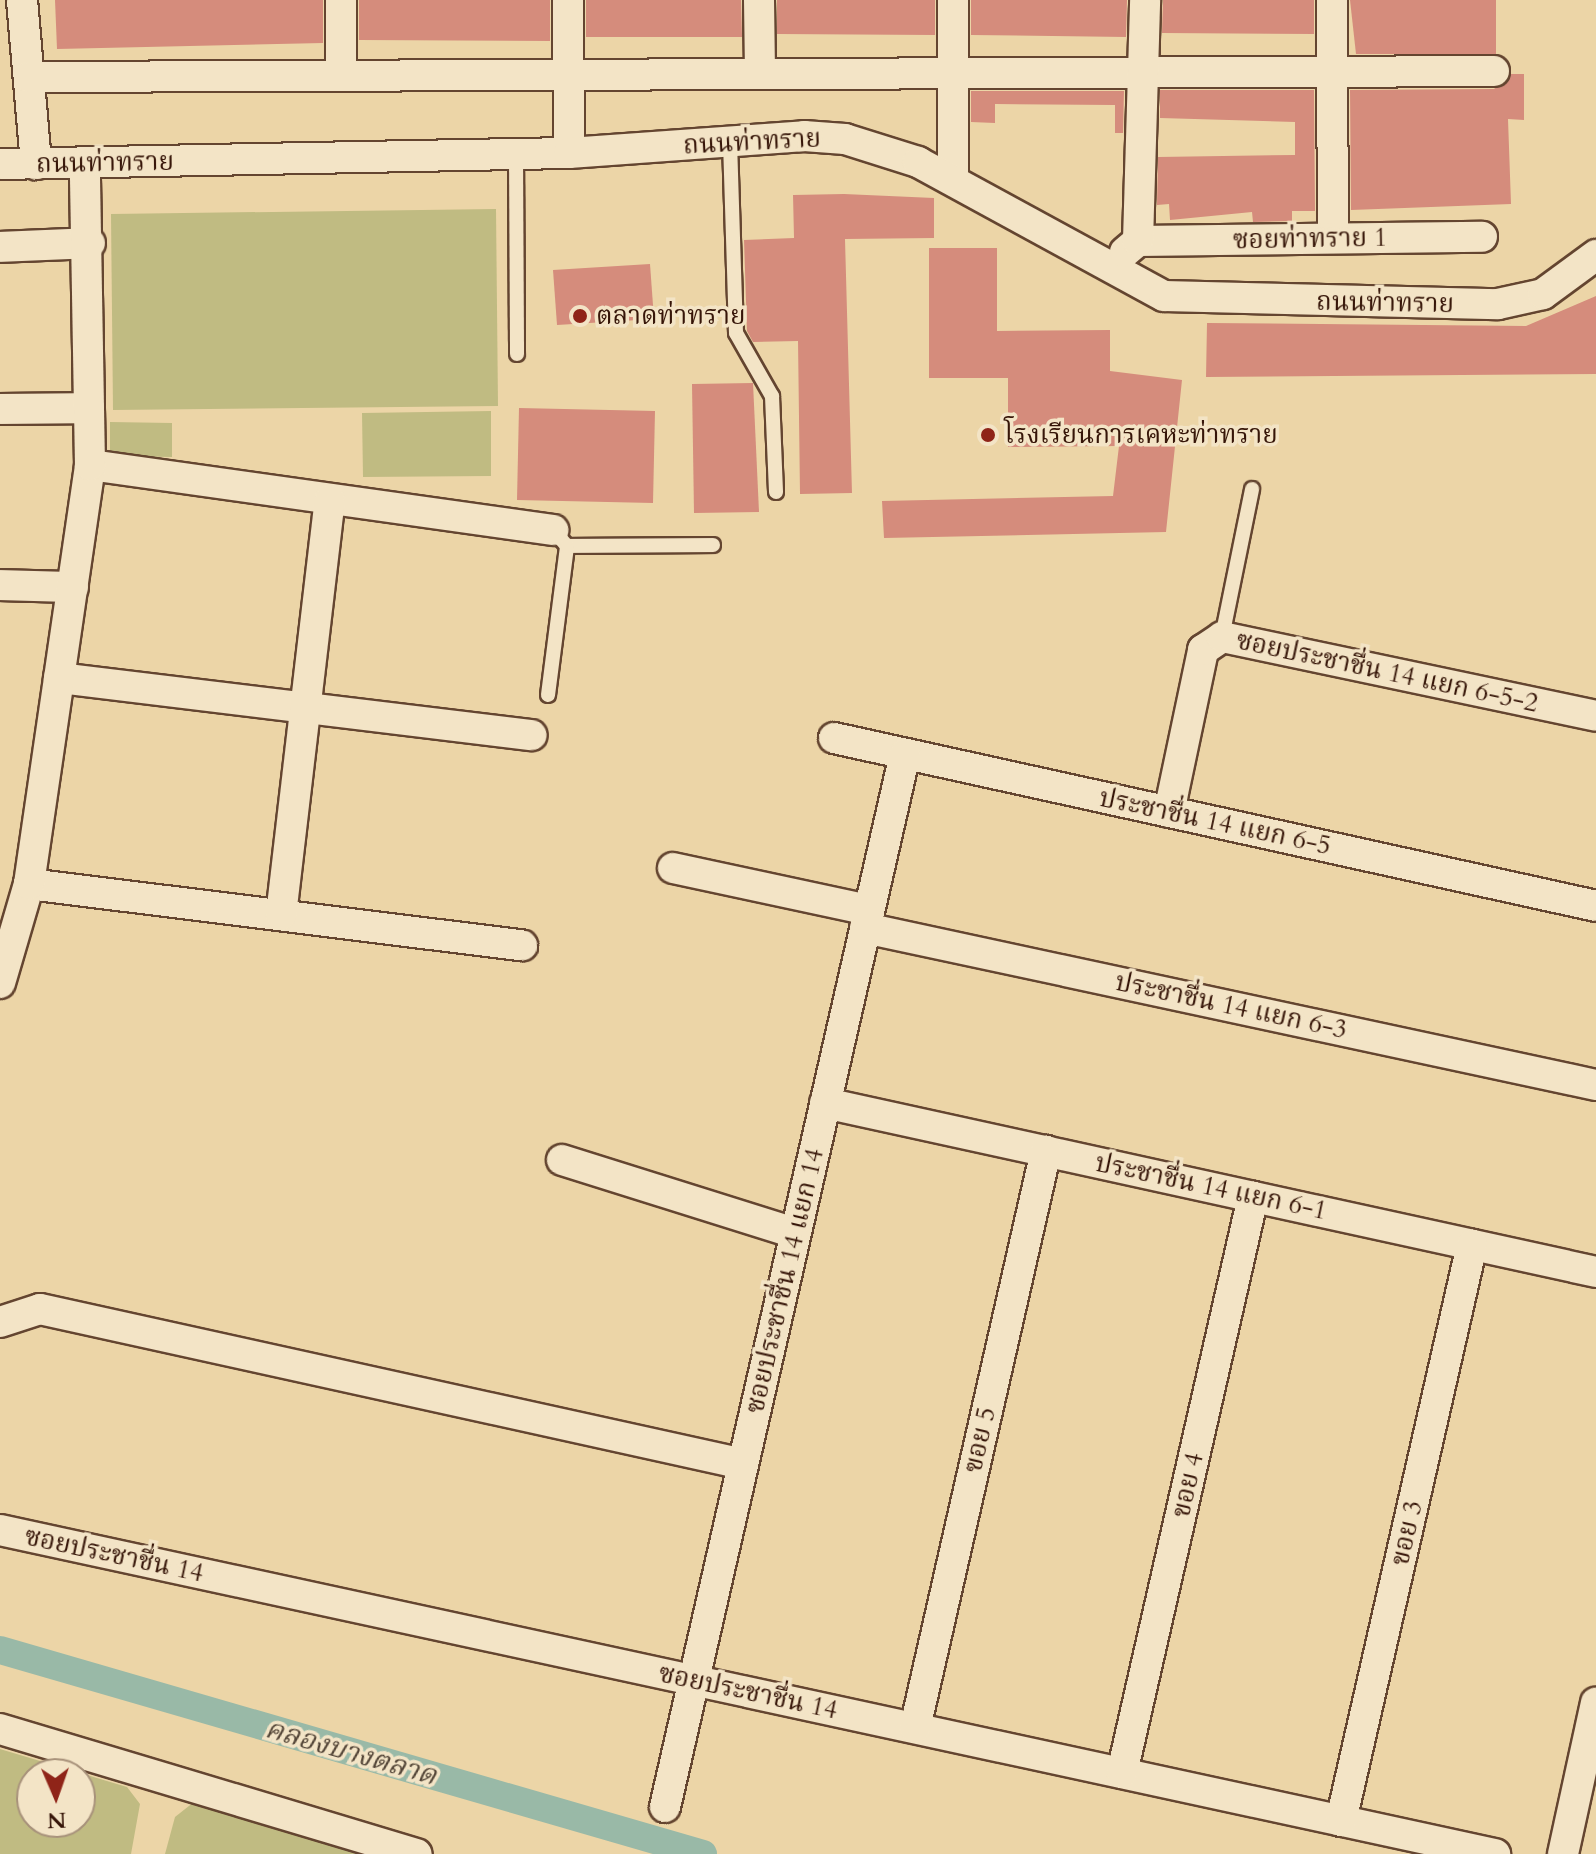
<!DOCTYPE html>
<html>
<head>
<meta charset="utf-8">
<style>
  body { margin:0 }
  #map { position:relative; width:1596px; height:1854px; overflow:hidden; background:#ecd5a7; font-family:Cardo,"Noto Serif Thai",serif }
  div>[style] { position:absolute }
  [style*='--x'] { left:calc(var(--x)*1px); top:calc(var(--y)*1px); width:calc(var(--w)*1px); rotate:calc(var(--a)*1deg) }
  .green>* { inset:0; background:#c0bb82 }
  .canal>* { height:28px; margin:-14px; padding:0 14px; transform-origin:14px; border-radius:14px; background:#99b9a7 }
  .building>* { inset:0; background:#d58c7c }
  .roads { filter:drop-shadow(2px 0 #644530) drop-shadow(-2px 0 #644530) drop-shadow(0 2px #644530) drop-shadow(0 -2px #644530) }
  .service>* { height:14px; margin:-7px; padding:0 7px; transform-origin:7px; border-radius:7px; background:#f3e4c6 }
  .minor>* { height:30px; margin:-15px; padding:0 15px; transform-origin:15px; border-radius:15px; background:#f3e4c6 }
  .dots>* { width:22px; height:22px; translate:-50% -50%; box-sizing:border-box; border:4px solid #f3e4c6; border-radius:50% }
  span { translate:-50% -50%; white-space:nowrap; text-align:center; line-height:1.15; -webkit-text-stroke:7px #f3e4c6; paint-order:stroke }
  .street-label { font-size:26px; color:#361508 }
  .poi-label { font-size:26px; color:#361508 }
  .left { translate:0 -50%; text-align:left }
  .water-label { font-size:28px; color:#544638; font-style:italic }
  .north { position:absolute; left:16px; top:1758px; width:80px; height:80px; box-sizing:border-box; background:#f3e4c6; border:2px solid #a7917a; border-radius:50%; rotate:178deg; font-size:22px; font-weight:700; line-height:32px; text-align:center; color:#361508 }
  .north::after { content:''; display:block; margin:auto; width:28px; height:36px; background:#8f2418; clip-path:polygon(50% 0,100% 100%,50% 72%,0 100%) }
</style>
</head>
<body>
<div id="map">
  <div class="green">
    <i style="clip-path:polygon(496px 209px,498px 406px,113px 410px,111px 214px)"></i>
    <i style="clip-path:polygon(491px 411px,491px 476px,363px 477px,362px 413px)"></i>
    <i style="clip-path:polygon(110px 422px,172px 423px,172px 457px,110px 456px)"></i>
    <i style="clip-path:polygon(evenodd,0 1749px,127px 1787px,140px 1804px,131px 1854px,0 1854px,0 1749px,32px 1774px,80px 1774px,80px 1822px,32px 1822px,32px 1774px)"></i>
    <i style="clip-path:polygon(199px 1798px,376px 1854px,165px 1854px,175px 1817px)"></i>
  </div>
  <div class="canal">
    <i style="--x:0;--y:1650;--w:732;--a:16.18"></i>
  </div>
  <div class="building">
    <i style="clip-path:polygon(55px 0,323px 0,323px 43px,57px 49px)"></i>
    <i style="clip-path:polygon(359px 0,550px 0,550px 41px,359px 40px)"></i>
    <i style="clip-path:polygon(586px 0,741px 0,742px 37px,586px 37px)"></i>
    <i style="clip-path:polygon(777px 0,935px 0,935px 35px,777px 34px)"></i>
    <i style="clip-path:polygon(971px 0,1127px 0,1126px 37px,971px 35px)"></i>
    <i style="clip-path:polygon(1163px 0,1314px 0,1314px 34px,1162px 33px)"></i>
    <i style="clip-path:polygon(1350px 0,1496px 0,1496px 54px,1356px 54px)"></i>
    <i style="clip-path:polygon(1511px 74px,1524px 74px,1524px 120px,1508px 119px,1511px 204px,1351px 210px,1350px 90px,1494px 89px)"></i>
    <i style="clip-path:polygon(1160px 90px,1314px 90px,1315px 211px,1292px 211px,1292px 221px,1253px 222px,1252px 212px,1170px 220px,1169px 204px,1157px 205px,1158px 157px,1295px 155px,1295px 122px,1160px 118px)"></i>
    <i style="clip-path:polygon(971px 91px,1124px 91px,1123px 133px,1115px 133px,1115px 105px,995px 104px,995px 123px,971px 122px)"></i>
    <i style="clip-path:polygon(844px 194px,934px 198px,934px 238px,845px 239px,852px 493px,800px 494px,798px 341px,753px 342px,747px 331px,744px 240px,794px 238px,793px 195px)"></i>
    <i style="clip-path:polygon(929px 248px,997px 248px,997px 331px,1110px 330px,1110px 371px,1182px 380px,1166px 532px,884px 538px,882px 501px,1113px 496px,1119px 446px,1008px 447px,1008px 378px,929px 378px)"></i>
    <i style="clip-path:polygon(650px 264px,654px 319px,557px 325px,553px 270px)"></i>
    <i style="clip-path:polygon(1596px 296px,1596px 374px,1206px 377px,1207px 323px,1526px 326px)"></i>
    <i style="clip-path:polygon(753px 383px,759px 512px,694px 513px,692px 384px)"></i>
    <i style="clip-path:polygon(519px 408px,655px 411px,653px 503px,517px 500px)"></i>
  </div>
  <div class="roads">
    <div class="service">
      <i style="--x:730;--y:142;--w:191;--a:88.2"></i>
      <i style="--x:736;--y:333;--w:73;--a:60.3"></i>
      <i style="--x:772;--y:396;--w:96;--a:87.6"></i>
      <i style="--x:516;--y:154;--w:200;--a:89.7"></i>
      <i style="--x:567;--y:546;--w:146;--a:-0.4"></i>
      <i style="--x:1222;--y:637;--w:151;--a:-78.5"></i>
      <i style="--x:548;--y:695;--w:150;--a:-82.7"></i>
      <i style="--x:567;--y:546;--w:21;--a:-131"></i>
    </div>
    <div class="minor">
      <i style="--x:22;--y:0;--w:165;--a:85.1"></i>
      <i style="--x:341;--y:0;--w:70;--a:90"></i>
      <i style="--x:568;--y:0;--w:153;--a:89.6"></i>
      <i style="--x:759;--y:0;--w:70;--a:89.2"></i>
      <i style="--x:953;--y:0;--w:178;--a:90"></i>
      <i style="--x:1332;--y:0;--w:238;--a:89.8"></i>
      <i style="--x:29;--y:77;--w:1465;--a:-0.23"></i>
      <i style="--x:0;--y:164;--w:569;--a:-1.11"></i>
      <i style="--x:569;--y:153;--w:236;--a:-4.1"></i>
      <i style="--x:804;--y:136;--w:41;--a:4.2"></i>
      <i style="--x:845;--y:139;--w:77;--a:17.5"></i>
      <i style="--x:918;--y:162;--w:280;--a:28.6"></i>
      <i style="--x:1164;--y:296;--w:334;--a:1.4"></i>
      <i style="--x:1498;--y:304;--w:46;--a:-12.5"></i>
      <i style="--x:1543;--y:294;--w:66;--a:-36.3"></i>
      <i style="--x:1138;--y:241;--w:344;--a:-0.7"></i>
      <i style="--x:0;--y:247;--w:90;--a:-2.5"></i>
      <i style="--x:1125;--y:252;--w:17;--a:-40"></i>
      <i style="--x:1138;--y:241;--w:241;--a:-88.3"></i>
      <i style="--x:0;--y:409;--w:89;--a:-0.6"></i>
      <i style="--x:90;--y:465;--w:468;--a:8"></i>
      <i style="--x:0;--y:585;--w:73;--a:1.6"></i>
      <i style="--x:59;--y:678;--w:476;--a:6.9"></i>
      <i style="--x:834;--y:738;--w:780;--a:12.43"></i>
      <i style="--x:1169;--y:812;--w:166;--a:-78.1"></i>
      <i style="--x:1203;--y:650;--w:23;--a:-34"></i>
      <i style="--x:1222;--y:637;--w:382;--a:11.9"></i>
      <i style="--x:673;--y:868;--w:200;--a:12.1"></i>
      <i style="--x:29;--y:884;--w:497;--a:7.1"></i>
      <i style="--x:281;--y:915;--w:418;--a:-83.3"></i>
      <i style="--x:865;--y:928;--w:748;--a:12.12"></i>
      <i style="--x:0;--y:983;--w:103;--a:-73.7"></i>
      <i style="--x:29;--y:884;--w:423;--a:-81.7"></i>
      <i style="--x:90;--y:465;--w:301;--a:-91"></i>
      <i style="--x:825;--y:1103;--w:789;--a:12.36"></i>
      <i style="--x:562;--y:1160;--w:244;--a:17.4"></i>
      <i style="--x:0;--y:1322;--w:42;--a:-18"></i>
      <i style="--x:40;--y:1309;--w:720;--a:12.43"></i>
      <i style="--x:0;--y:1530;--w:1530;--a:12.23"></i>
      <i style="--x:915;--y:1728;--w:592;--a:-77.21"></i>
      <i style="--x:0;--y:1729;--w:435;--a:16.7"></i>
      <i style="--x:1122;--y:1773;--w:591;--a:-77.19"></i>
      <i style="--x:665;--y:1807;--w:1080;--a:-77.16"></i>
      <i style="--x:1341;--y:1821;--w:591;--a:-77.19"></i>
      <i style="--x:1563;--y:1854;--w:155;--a:-77.7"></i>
    </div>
  </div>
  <div class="dots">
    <i style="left:580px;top:316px;background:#8f2418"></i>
    <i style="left:988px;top:435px;background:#8f2418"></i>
  </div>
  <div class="street-label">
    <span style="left:752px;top:142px;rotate:-3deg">ถนนท่าทราย</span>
    <span style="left:105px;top:163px;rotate:-1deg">ถนนท่าทราย</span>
    <span style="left:1310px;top:239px;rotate:-1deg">ซอยท่าทราย 1</span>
    <span style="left:1385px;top:303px;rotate:1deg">ถนนท่าทราย</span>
    <span style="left:1387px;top:672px;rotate:12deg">ซอยประชาชื่น 14 แยก 6-5-2</span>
    <span style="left:1215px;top:822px;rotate:12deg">ประชาชื่น 14 แยก 6-5</span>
    <span style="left:1231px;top:1006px;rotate:12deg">ประชาชื่น 14 แยก 6-3</span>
    <span style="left:1211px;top:1187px;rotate:12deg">ประชาชื่น 14 แยก 6-1</span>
    <span style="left:785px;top:1281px;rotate:-77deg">ซอยประชาชื่น 14 แยก 14</span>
    <span style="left:980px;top:1440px;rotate:-77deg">ฃอย 5</span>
    <span style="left:1188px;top:1485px;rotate:-77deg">ขอย 4</span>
    <span style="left:1407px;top:1533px;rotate:-77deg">ขอย 3</span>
    <span style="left:114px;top:1555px;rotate:12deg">ซอยประชาชื่น 14</span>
    <span style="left:748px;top:1692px;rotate:12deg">ซอยประชาชื่น 14</span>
  </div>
  <div class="poi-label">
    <span class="left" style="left:596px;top:316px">ตลาดท่าทราย</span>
    <span class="left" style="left:1004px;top:435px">โรงเรียนการเคหะท่าทราย</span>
  </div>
  <div class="water-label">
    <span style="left:351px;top:1752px;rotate:16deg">คลองบางตลาด</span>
  </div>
  <div class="north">N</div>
</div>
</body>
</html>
